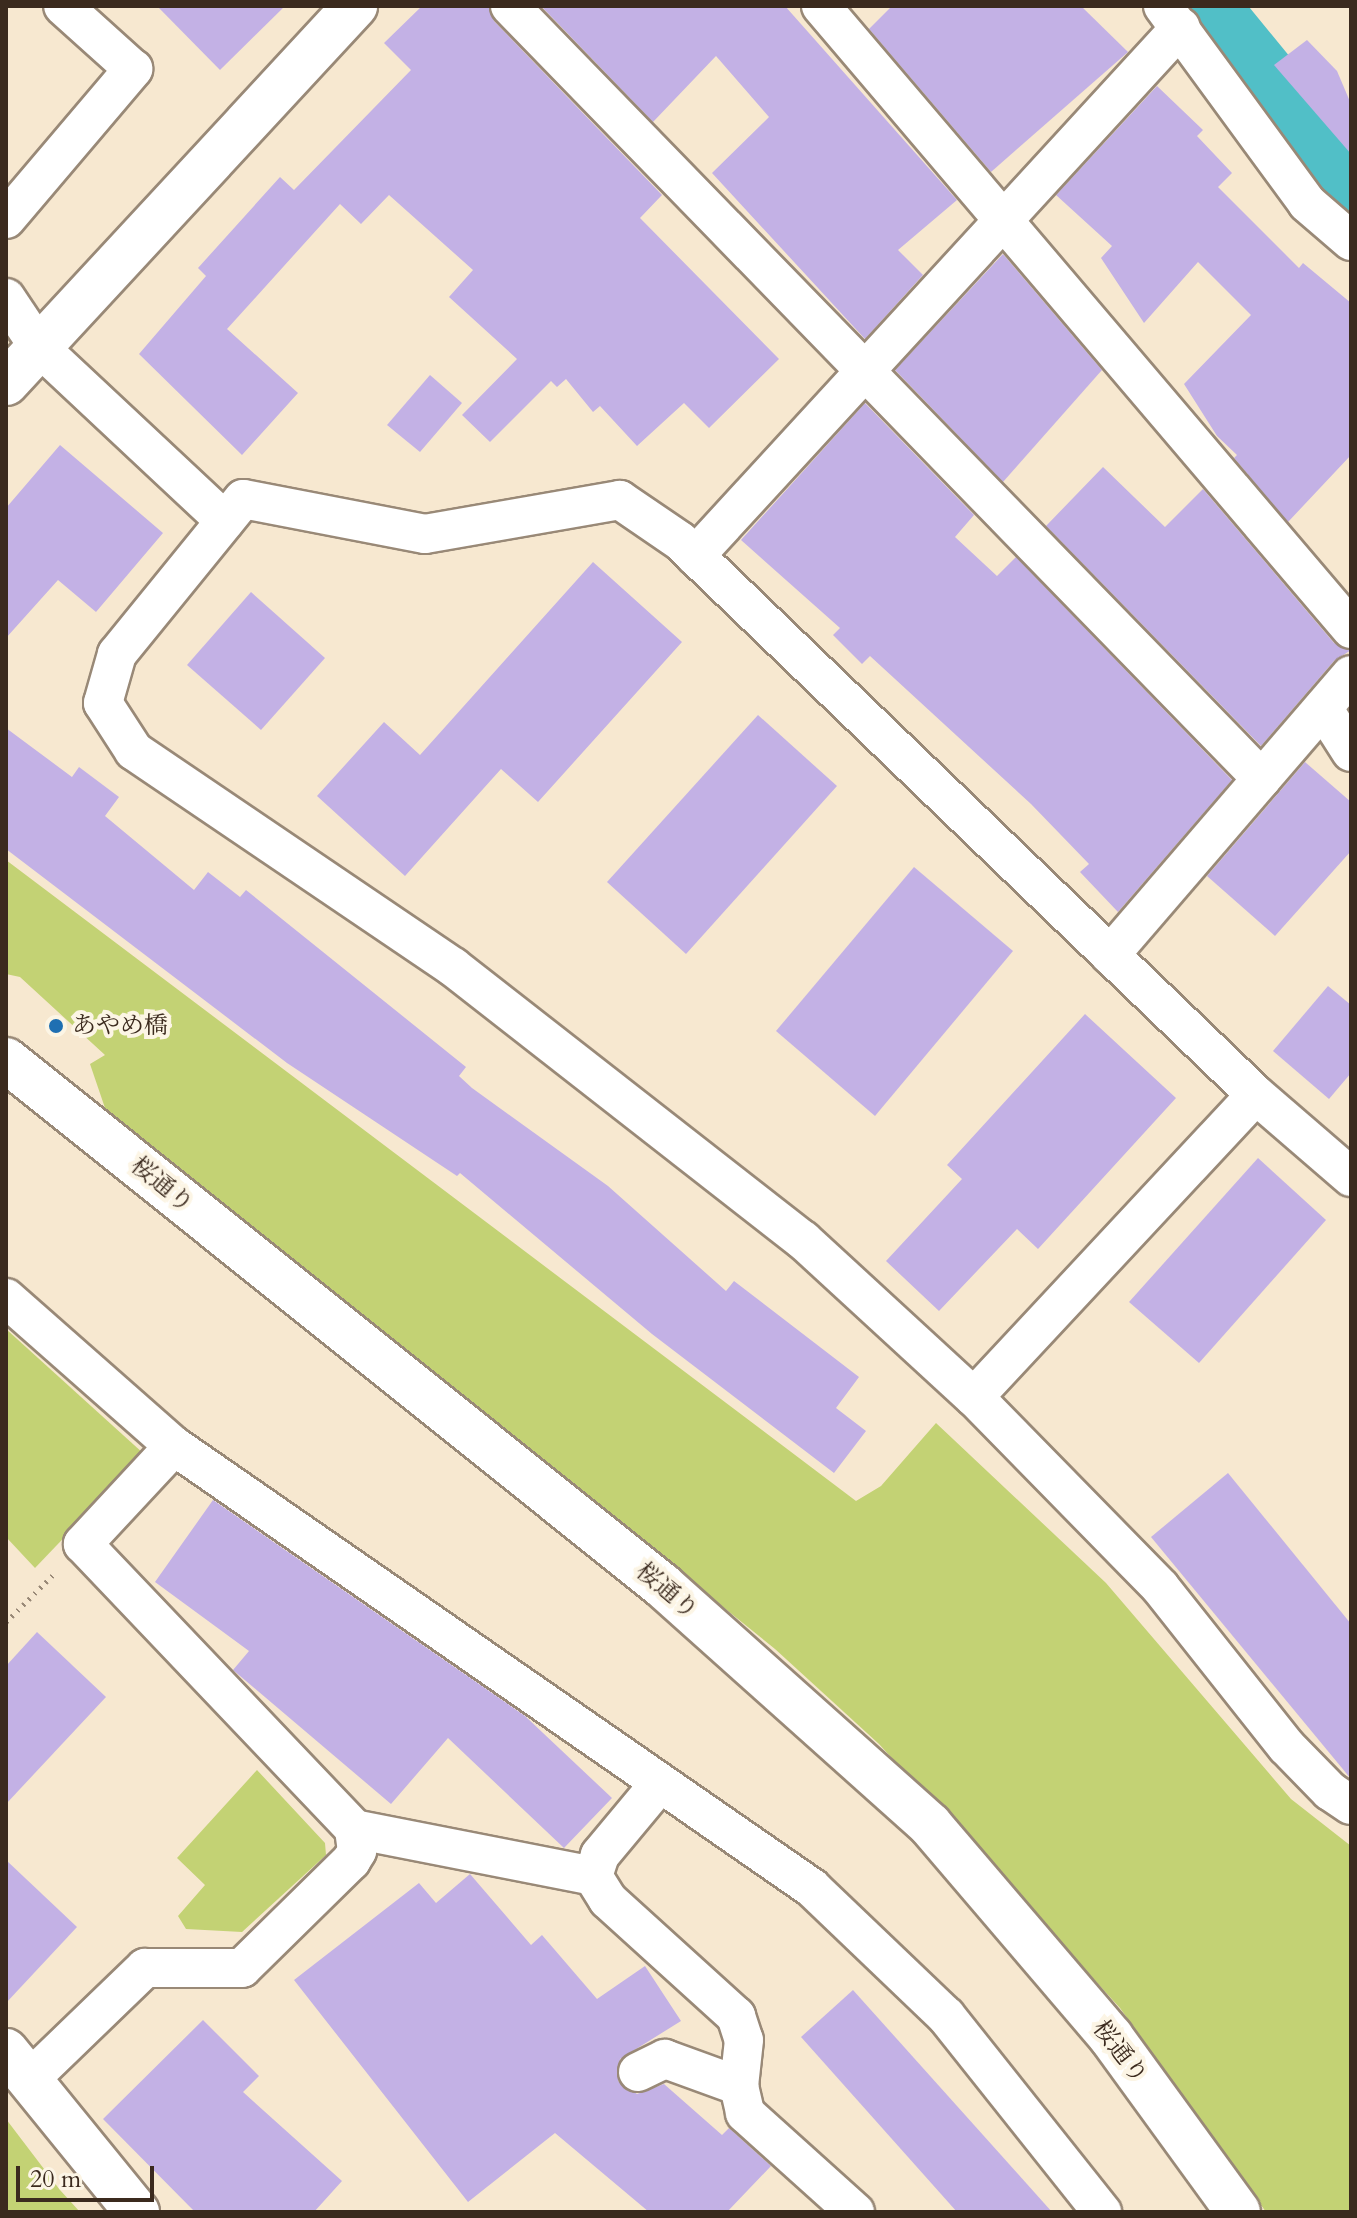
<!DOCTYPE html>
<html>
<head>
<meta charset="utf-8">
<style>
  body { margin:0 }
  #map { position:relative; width:1357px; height:2218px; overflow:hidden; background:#f7e8d0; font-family:Cardo,"Noto Serif JP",serif }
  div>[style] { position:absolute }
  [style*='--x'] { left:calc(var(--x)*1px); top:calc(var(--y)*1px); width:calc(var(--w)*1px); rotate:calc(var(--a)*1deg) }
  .green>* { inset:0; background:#c3d274 }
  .river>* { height:84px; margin:-42px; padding:0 42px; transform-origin:42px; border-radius:42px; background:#51bfc7 }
  .building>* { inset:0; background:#c3b1e5 }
  .path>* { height:5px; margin-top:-2.5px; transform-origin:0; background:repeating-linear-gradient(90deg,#998977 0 2px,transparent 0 8px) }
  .roads { filter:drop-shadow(2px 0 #998977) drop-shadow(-2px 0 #998977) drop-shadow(0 2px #998977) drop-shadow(0 -2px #998977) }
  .street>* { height:38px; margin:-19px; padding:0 19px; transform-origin:19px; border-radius:19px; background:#fff }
  .secondary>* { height:44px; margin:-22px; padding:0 22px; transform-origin:22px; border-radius:22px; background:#fff }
  .primary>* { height:44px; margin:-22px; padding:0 22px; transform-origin:22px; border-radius:22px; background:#fff }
  .dots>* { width:22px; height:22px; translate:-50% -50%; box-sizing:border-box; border:4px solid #fcf5e5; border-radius:50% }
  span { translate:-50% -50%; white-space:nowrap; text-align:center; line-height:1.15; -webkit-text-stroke:8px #fcf5e5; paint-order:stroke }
  .poi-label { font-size:24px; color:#3b2a1e }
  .left { translate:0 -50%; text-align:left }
  .street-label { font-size:24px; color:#3b2a1e }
  .frame { position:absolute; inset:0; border:8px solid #3b2a1e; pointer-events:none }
  .scale { position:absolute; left:16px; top:2166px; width:138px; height:36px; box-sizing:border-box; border:4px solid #3b2a1e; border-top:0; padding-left:10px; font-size:24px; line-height:28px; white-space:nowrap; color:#3b2a1e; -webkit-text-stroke:6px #fcf5e5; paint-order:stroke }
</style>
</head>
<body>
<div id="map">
  <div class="green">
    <i style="clip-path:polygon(6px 860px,856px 1501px,881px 1486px,936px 1423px,1106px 1583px,1291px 1799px,1351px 1846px,1351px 2212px,1266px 2212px,1120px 2008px,879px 1744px,775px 1649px,105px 1108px,90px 1064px,105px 1055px,20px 977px,6px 974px)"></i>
    <i style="clip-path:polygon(6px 1329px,144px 1454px,35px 1568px,6px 1537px)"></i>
    <i style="clip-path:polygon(257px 1770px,325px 1843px,326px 1855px,242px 1932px,186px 1929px,178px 1916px,205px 1885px,177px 1858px)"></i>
    <i style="clip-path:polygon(6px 2119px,60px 2190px,80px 2212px,6px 2212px)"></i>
  </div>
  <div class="river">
    <i style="--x:1194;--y:6;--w:248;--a:50.7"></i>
  </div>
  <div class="building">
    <i style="clip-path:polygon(157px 6px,285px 6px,220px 70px)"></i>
    <i style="clip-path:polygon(422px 6px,489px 6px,494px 21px,662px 195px,640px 218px,779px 359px,709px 428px,684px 403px,637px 446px,600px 406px,593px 412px,566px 379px,557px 387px,551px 381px,490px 442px,462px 415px,517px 359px,449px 297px,473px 270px,389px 195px,361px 224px,340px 204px,227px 329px,298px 393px,242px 455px,139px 354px,206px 276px,198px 268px,280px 177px,294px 190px,411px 70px,384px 43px)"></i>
    <i style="clip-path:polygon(541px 6px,785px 6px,957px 200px,898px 250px,923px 275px,865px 339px,712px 173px,769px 117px,716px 56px,653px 122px)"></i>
    <i style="clip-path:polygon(892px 6px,1081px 6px,1128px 52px,991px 172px,869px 29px)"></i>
    <i style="clip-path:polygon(1307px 40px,1337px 71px,1351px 104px,1351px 154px,1274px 65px)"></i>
    <i style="clip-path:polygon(1157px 86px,1203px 130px,1197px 136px,1232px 173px,1218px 187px,1299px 268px,1303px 263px,1351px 303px,1351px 455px,1288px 522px,1234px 458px,1237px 455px,1217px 436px,1184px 384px,1251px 315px,1198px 262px,1144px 323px,1101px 258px,1112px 246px,1056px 195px)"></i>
    <i style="clip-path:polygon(1003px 254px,1102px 370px,1003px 482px,895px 370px)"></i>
    <i style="clip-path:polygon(430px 375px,462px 403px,420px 452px,387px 425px)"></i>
    <i style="clip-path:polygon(865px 403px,974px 515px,955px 537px,997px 576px,1016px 557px,1232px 780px,1118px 912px,1080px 872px,1089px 864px,1031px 804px,870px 656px,862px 664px,833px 635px,840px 628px,741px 540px)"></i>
    <i style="clip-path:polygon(60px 445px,163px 533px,96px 612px,58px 580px,6px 638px,6px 508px)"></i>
    <i style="clip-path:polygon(1103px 467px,1165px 527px,1203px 489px,1334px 643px,1351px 650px,1334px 661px,1261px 746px,1046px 526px)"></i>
    <i style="clip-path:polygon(593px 562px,682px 642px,538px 802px,501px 769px,405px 876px,317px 796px,384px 722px,420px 755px)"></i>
    <i style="clip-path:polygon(251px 592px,325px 658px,261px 730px,187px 665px)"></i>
    <i style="clip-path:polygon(758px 715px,837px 786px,686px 954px,607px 882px)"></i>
    <i style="clip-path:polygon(6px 728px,72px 777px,79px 767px,119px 797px,105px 816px,194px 890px,208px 872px,240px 897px,246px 890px,466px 1067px,459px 1076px,472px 1088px,608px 1186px,726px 1291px,734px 1281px,859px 1377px,836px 1408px,866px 1431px,834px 1473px,652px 1334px,460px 1173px,457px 1176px,287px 1063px,6px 849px)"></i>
    <i style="clip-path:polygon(1305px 762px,1351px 802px,1351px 851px,1275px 936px,1207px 876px)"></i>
    <i style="clip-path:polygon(914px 867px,1013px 951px,875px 1116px,776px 1031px)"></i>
    <i style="clip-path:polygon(1328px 986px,1351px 1005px,1351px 1073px,1329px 1099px,1273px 1051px)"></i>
    <i style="clip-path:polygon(1085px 1014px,1176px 1098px,1038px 1249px,1017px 1229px,939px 1311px,886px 1261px,962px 1179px,947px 1165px)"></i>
    <i style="clip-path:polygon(1258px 1158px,1326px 1220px,1199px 1363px,1129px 1302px)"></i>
    <i style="clip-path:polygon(1228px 1473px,1351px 1624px,1351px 1779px,1151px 1537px)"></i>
    <i style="clip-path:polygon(213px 1500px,525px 1716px,612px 1798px,564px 1848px,448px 1738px,391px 1804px,233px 1670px,249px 1651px,155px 1582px)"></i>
    <i style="clip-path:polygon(37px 1632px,106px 1697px,6px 1804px,6px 1666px)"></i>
    <i style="clip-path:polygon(6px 1860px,77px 1927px,6px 2003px)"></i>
    <i style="clip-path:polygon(470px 1874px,531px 1945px,542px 1935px,597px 1999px,645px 1966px,681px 2021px,620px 2059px,618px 2081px,637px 2094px,664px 2084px,722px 2135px,729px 2128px,771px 2166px,727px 2212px,649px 2212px,555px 2133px,468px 2202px,294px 1980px,419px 1883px,436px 1903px)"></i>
    <i style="clip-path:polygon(853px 1990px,1052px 2212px,957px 2212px,801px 2037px)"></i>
    <i style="clip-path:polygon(203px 2020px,259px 2076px,243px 2092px,342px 2181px,314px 2212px,195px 2212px,103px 2119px)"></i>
  </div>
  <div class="path">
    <i style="--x:6;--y:1622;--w:66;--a:-45"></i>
  </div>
  <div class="roads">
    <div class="street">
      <i style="--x:510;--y:6;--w:1078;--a:45.79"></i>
      <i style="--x:821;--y:6;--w:818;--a:49.61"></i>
      <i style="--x:1163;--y:6;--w:244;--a:53.8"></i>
      <i style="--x:1307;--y:203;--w:58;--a:40.8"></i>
      <i style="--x:6;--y:219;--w:197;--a:-49.7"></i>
      <i style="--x:133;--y:69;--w:94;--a:-138"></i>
      <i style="--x:6;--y:298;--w:58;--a:56.3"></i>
      <i style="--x:38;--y:346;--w:256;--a:43.1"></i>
      <i style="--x:695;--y:556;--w:718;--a:-47.43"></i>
      <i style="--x:1323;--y:708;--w:52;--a:57.5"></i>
      <i style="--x:1110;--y:955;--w:369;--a:-49.3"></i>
      <i style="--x:1351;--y:1177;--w:125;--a:-139.2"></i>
      <i style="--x:1256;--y:1095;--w:799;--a:-136.12"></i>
      <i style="--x:680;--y:541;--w:73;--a:-145.7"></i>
      <i style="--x:620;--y:500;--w:198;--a:170.1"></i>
      <i style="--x:425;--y:534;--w:185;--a:-169.1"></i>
      <i style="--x:243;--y:499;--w:200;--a:129.1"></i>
      <i style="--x:117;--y:654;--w:51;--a:105.9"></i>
      <i style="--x:103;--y:703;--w:57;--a:57.1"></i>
      <i style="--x:134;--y:751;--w:385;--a:34.1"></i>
      <i style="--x:453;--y:967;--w:444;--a:38"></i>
      <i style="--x:803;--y:1240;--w:232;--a:42.6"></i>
      <i style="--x:974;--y:1397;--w:266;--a:45.6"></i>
      <i style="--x:1160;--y:1587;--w:204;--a:51.6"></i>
      <i style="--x:1287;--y:1747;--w:62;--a:45.7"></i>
      <i style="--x:1330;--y:1791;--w:25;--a:34"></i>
      <i style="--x:6;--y:1298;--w:224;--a:41.4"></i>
      <i style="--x:174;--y:1446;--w:776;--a:34.71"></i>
      <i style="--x:812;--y:1888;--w:185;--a:43.7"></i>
      <i style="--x:946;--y:2016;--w:251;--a:51.5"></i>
      <i style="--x:974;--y:1397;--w:413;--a:-47"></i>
      <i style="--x:174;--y:1446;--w:134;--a:132.9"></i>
      <i style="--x:83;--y:1544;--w:393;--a:46.4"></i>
      <i style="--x:354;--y:1829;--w:244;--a:11.1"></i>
      <i style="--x:660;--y:1783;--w:94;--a:129.8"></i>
      <i style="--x:600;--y:1855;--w:22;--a:108"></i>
      <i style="--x:593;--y:1876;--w:28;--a:58"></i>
      <i style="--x:608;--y:1900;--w:173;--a:42.2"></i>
      <i style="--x:736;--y:2016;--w:25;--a:72"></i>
      <i style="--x:744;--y:2040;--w:46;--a:96.2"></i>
      <i style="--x:739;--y:2086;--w:28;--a:77"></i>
      <i style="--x:745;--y:2113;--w:148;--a:42"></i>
      <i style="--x:638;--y:2072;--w:30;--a:-26"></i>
      <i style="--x:665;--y:2059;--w:79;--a:20"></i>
      <i style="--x:30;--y:2079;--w:160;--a:-44"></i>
      <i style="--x:145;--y:1968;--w:97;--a:0"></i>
      <i style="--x:242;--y:1968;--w:153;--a:-44.5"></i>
      <i style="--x:351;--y:1861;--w:12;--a:-59"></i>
      <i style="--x:357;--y:1851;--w:22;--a:-98"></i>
    </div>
    <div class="secondary">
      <i style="--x:6;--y:383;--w:514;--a:-47.21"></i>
      <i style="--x:6;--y:1060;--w:842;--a:38.68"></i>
      <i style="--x:663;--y:1586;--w:358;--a:41.8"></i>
      <i style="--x:930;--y:1825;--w:279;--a:49.5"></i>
      <i style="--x:1111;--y:2037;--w:216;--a:54"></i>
    </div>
    <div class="primary">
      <i style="--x:6;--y:2051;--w:208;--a:50.9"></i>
    </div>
  </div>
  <div class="dots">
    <i style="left:56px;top:1026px;background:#1f6fb2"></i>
  </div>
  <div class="poi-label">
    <span class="left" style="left:72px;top:1026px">あやめ橋</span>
  </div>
  <div class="street-label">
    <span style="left:162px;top:1185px;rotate:39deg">桜通り</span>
    <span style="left:667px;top:1591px;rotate:40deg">桜通り</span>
    <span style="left:1120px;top:2052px;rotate:52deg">桜通り</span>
  </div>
  <div class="frame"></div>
  <div class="scale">20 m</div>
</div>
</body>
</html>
